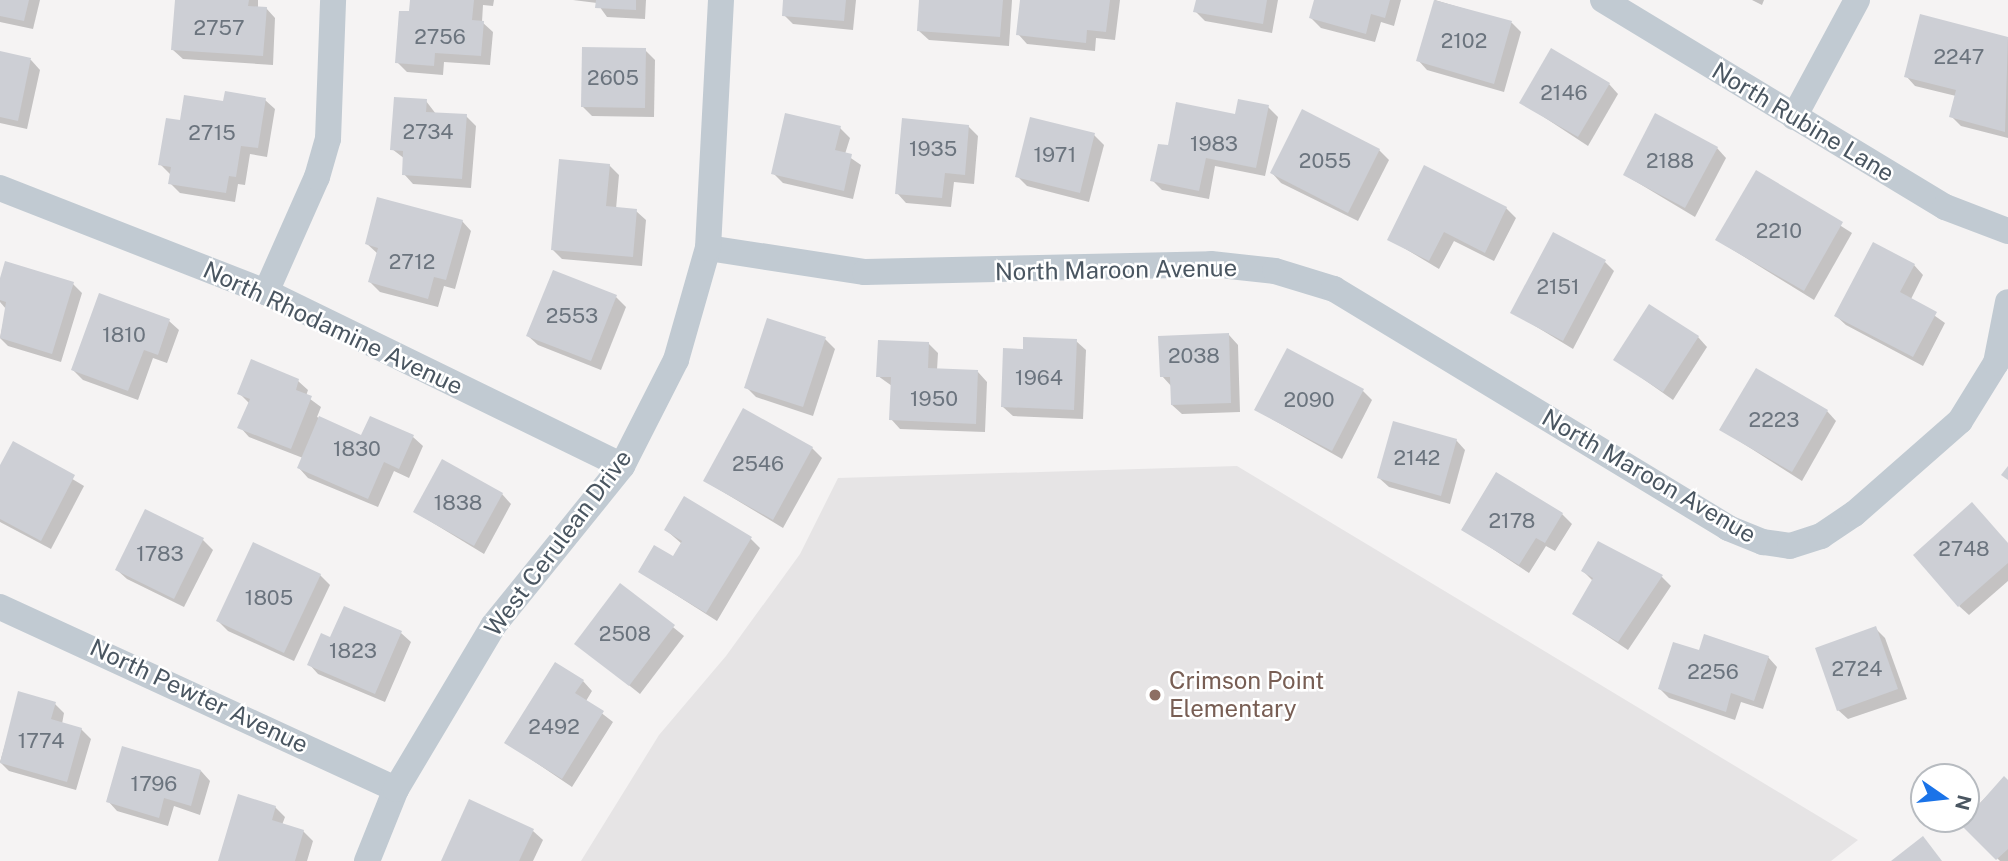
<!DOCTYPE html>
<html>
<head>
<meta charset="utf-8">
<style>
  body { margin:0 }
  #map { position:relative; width:2008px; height:861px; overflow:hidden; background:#f5f3f3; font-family:"Public Sans",sans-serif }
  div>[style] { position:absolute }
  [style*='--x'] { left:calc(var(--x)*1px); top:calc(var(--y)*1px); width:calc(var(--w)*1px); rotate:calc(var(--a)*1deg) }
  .education>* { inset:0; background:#e6e4e5 }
  .shadow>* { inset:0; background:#0003 }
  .building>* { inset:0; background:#cdcfd5 }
  .minor>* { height:26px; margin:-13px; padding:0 13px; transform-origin:13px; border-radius:13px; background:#c1cad2 }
  .dots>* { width:19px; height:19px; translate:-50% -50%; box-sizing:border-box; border:4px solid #fff; border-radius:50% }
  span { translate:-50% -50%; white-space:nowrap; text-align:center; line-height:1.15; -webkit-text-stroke:5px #fff; paint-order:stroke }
  .number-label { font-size:21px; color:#6b747e }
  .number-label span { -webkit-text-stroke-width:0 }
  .street-label { font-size:24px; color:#4a5661 }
  .education-label { font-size:24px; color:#785e54 }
  .left { translate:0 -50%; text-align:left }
  .north { position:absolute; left:1910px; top:763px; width:70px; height:70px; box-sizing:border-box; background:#fff; border:2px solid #b7bbc0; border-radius:50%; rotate:104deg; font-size:19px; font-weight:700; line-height:28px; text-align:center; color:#4a5661 }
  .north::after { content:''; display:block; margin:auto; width:24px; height:32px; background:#1a73e8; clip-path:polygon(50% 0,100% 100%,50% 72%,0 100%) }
</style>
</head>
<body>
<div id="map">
  <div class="education">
    <i style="clip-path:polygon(1237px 466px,1858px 840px,1831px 861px,581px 861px,659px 735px,726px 656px,800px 554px,838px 478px)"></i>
  </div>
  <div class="shadow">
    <i style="clip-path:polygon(0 0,40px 0,33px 29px,0 22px)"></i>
    <i style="clip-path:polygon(176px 0,258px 0,258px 8px,266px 8px,275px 18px,273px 65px,183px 59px,173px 50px)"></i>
    <i style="clip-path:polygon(412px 0,494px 0,493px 6px,483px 5px,482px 22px,493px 32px,490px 65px,444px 62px,443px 75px,407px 72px,397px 62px)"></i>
    <i style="clip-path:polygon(573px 0,646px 0,645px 19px,607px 17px,597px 3px)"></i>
    <i style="clip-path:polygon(785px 0,866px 0,856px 0,853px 30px,793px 24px,784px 15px)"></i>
    <i style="clip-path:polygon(921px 0,1012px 0,1009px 46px,929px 40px,919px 31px)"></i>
    <i style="clip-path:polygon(1022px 0,1120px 0,1115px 40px,1096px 38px,1095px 51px,1027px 44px,1018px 34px)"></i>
    <i style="clip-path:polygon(1197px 0,1278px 0,1272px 33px,1205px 21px,1195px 11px)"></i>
    <i style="clip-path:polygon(1316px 0,1401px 0,1394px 26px,1381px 22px,1375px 42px,1321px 28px,1311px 18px)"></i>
    <i style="clip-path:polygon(1435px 0,1512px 23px,1521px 32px,1504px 92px,1427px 70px,1418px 60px)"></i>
    <i style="clip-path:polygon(1752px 0,1764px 0,1762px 5px)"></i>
    <i style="clip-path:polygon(1921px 16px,2008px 39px,2008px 138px,1961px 126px,1951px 116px,1956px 96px,1915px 86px,1906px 76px)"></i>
    <i style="clip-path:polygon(645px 50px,655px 60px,654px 117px,592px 116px,582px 106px)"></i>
    <i style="clip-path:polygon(0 53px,31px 60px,40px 70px,27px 129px,0 123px)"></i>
    <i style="clip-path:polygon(1609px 84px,1618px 94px,1588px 146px,1521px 102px)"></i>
    <i style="clip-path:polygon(265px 100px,275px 109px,267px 157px,250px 154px,245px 185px,238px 184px,235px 202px,180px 193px,170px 183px,170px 174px,160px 164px,181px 122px,224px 103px)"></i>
    <i style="clip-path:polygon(426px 101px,436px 114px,466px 116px,476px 126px,471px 188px,413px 184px,404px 174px,405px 159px,392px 149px)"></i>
    <i style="clip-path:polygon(1268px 107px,1278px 117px,1265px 176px,1215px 166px,1209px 199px,1162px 190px,1152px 180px,1169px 147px)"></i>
    <i style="clip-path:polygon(1303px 112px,1379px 150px,1389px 160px,1358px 221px,1281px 183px,1272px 173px)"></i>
    <i style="clip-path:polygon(968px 126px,978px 136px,974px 184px,954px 182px,951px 207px,906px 203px,897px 193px)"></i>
    <i style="clip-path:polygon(840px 128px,850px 138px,845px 154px,861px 165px,853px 199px,783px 183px,773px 173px)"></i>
    <i style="clip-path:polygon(1094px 135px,1104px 145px,1089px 202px,1027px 186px,1017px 176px)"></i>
    <i style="clip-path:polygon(1717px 148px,1726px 158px,1695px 217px,1625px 175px)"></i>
    <i style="clip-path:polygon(609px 165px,619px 175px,616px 209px,636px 211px,646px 220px,642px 266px,562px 259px,552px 249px)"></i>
    <i style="clip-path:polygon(1756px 172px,1852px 233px,1814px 300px,1717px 240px)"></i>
    <i style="clip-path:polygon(1506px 208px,1516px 218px,1494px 261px,1454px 241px,1439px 269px,1389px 239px)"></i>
    <i style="clip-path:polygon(462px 221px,471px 231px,455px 289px,444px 286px,438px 307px,380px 292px,370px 282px,378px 254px,366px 243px)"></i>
    <i style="clip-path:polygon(1605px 262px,1614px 271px,1573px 349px,1512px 312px)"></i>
    <i style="clip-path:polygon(1914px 265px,1923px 275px,1911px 299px,1945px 323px,1923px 366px,1846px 325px,1836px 316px)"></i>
    <i style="clip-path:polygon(0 284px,73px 284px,82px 293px,61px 362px,8px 346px,0 338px,6px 309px,0 302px)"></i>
    <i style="clip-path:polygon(616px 297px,626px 307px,601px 370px,538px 345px,528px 336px)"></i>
    <i style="clip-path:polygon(169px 321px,179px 330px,167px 363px,153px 358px,138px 400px,83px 380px,73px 370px)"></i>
    <i style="clip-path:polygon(1229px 335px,1238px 345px,1240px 412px,1182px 414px,1172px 405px,1172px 387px,1162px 376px)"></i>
    <i style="clip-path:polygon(1698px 337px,1707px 347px,1673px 400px,1615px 359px)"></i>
    <i style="clip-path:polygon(825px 339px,835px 349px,813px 416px,756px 397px,746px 387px)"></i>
    <i style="clip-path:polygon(1076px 341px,1086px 350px,1083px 419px,1013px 416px,1003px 407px,1025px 351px)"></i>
    <i style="clip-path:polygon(928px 343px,938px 353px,937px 370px,978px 372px,987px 382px,985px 432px,900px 429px,891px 419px,892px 386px,878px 376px)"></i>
    <i style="clip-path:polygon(298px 381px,308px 390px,306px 396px,321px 407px,317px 417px,362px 438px,371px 418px,413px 437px,423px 446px,409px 478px,394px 471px,378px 507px,308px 478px,299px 468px,303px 458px,249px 437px,240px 427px,249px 403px,239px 393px)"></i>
    <i style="clip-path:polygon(1363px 391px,1372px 400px,1342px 459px,1256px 410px)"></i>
    <i style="clip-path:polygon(1827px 411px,1836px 421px,1802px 481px,1722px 430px)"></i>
    <i style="clip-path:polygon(1456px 440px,1465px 450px,1450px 504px,1389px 487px,1379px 478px)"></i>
    <i style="clip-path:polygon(14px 444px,84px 486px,51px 549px,0 522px,0 469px)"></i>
    <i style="clip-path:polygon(812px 448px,822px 458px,783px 528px,705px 481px)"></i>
    <i style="clip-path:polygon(502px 494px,511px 504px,484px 554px,415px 512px)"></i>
    <i style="clip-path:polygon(146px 511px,203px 540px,213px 550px,184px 607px,127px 579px,117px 570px)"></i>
    <i style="clip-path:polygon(1562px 514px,1572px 524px,1555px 551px,1546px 546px,1529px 573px,1464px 530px)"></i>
    <i style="clip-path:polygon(666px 530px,750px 538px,760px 548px,717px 621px,640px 572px,674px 559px,682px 544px)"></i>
    <i style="clip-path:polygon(2008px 544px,2008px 581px,1969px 615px,1959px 606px)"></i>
    <i style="clip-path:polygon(1583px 571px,1662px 577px,1671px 586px,1628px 650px,1574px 614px,1593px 581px)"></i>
    <i style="clip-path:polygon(320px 575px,330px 585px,294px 661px,228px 631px,218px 621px)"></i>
    <i style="clip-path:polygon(621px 585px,684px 636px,640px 694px,576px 643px)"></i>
    <i style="clip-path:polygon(345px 608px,401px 633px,411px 642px,385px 702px,318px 674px,309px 664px,331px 639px)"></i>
    <i style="clip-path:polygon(1875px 628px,1885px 638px,1907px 699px,1848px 719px,1838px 710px)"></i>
    <i style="clip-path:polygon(1700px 653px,1768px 657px,1777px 667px,1763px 709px,1741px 702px,1735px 720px,1669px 698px,1660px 689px)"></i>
    <i style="clip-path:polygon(583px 681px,592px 691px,586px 701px,613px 722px,572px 787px,507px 743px)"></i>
    <i style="clip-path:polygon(20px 693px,55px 704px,64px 713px,62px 724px,81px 729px,91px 739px,76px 790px,9px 771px,0 762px)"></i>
    <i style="clip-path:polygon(201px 771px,210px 781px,200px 815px,174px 806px,168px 826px,117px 811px,108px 801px)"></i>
    <i style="clip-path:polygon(2004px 779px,2008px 783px,2008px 861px,2000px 861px,1961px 822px)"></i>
    <i style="clip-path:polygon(275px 807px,285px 817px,282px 825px,303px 831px,313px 841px,307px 861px,220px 861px)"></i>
    <i style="clip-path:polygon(533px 831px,543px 840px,533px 861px,443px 861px)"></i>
  </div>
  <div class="building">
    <i style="clip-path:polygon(0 0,29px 0,24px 21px,0 16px)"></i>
    <i style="clip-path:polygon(175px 0,249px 0,248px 6px,267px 7px,263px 56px,171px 50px)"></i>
    <i style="clip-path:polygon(410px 0,474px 0,472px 20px,484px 21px,481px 56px,435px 53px,434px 66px,395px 63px,399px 11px,409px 11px)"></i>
    <i style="clip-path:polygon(596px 0,636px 0,636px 10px,595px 8px)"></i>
    <i style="clip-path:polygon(783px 0,846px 0,844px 21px,782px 16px)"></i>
    <i style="clip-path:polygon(919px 0,1003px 0,1000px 37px,917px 31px)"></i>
    <i style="clip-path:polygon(1020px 0,1110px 0,1106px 32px,1087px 30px,1086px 43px,1016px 35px)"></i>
    <i style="clip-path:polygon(1196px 0,1267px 0,1263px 24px,1193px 12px)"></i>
    <i style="clip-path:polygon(1314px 0,1390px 0,1385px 18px,1371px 14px,1366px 34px,1309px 18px)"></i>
    <i style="clip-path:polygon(1434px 0,1512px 21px,1494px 84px,1416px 61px)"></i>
    <i style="clip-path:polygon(1920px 14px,2008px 37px,2005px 132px,1949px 117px,1956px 90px,1904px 77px)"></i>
    <i style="clip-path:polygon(582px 47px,646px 48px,645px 108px,581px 107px)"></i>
    <i style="clip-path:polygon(1551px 48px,1610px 83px,1578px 137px,1519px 103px)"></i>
    <i style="clip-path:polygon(0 51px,31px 58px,18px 121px,0 117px)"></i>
    <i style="clip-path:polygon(225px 91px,266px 98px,258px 148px,241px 146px,236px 177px,229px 176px,226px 193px,168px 184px,171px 167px,158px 165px,166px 118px,180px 120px,184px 95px,223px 101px)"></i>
    <i style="clip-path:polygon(394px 97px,427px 99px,426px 112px,467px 114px,462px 179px,402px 175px,403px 151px,390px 150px)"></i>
    <i style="clip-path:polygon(1238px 99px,1269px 105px,1256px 168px,1206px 158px,1199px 191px,1150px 181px,1158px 144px,1168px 145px,1176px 102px,1235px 114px)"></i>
    <i style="clip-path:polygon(1302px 109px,1380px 149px,1348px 213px,1270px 173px)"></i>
    <i style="clip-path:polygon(785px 113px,841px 126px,835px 150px,852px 154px,844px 191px,771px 174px)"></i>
    <i style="clip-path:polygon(1655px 113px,1718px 147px,1685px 208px,1623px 175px)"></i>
    <i style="clip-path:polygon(1030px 117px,1095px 133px,1080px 193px,1015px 177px)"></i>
    <i style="clip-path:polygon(902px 118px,969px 125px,965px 175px,945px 173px,942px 198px,895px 194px)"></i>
    <i style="clip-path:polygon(559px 159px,610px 164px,606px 206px,637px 209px,633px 257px,551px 250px)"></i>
    <i style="clip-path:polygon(1424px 165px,1507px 207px,1485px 253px,1444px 232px,1429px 261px,1387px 240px)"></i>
    <i style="clip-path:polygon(1756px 170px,1843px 222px,1804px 291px,1715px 240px)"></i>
    <i style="clip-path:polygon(377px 197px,463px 220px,446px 280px,434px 277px,428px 299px,368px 282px,378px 248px,365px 244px)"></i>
    <i style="clip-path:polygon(1553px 232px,1606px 260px,1563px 341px,1510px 313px)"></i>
    <i style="clip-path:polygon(1873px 242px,1915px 264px,1900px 292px,1937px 312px,1913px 357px,1834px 316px)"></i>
    <i style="clip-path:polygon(5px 261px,74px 282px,52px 354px,0 338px,6px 302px,0 300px,0 278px)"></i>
    <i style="clip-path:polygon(553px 270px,617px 295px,591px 361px,526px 336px)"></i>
    <i style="clip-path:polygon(99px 293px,170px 319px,158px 355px,144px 350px,128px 391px,71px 370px)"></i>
    <i style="clip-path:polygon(1649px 304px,1699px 336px,1663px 392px,1613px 360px)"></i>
    <i style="clip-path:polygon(767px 318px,826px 337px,803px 407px,744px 388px)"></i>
    <i style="clip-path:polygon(1229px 333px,1231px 403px,1171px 405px,1170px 377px,1160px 377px,1158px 336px)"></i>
    <i style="clip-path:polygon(1023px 337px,1077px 339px,1074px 410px,1001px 407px,1003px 348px,1023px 349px)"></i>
    <i style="clip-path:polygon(878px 340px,929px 342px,928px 368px,978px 370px,976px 424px,889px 420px,891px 377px,876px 377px)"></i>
    <i style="clip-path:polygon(1287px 348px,1364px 389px,1332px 451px,1254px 410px)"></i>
    <i style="clip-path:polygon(251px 359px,299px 379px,296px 390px,312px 396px,291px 449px,237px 428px,250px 399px,237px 394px)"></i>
    <i style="clip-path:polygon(1756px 368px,1828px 410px,1792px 472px,1719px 430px)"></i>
    <i style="clip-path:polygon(743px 408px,813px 447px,773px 520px,703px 481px)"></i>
    <i style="clip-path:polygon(319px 416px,361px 435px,370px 416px,414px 435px,399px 469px,384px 462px,368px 499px,297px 468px)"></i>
    <i style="clip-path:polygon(1393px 421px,1457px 439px,1441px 496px,1377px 478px)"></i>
    <i style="clip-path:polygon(13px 441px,75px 475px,41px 541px,0 519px,0 465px)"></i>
    <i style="clip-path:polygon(442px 459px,503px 493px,474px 546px,413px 512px)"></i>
    <i style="clip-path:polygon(2008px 466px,2008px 480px,2001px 475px)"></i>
    <i style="clip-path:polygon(1496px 472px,1563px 513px,1545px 543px,1536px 538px,1519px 565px,1461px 530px)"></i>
    <i style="clip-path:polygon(684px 496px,752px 537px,706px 613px,638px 572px,654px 545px,673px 556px,682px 541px,664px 530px)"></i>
    <i style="clip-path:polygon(1972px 502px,2008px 543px,2008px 563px,1958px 607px,1913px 555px)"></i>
    <i style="clip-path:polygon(145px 509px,204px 538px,174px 599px,115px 570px)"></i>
    <i style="clip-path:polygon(1598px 541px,1663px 575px,1618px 642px,1572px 614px,1593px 578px,1581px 571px)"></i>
    <i style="clip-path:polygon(253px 542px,321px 574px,284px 653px,216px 621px)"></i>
    <i style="clip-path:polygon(620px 583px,675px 625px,629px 686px,574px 644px)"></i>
    <i style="clip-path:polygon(344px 606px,402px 631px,375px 694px,307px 665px,321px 633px,330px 637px)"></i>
    <i style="clip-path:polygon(1876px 626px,1898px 689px,1837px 711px,1815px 648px)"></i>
    <i style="clip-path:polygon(1704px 634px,1769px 656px,1754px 701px,1731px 693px,1726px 712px,1658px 689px,1673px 642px,1699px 650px)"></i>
    <i style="clip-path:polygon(555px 662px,584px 680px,575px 693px,604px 711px,562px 779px,504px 743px)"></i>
    <i style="clip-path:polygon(18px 691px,56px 702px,51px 719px,82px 728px,67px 782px,0 763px)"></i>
    <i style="clip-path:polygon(122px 746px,201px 770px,191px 806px,164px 798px,159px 818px,106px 802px)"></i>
    <i style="clip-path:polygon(2004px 776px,2008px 780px,2008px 849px,1996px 860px,1958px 822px,1966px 819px)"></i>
    <i style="clip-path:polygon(238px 794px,276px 806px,272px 820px,304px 830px,295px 861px,218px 861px)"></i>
    <i style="clip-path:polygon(469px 799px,534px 829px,519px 861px,441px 861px)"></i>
    <i style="clip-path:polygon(1923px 836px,1942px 861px,1891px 861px)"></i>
  </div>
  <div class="minor">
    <i style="--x:1603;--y:0;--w:400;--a:31.2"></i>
    <i style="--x:1945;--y:207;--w:67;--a:20.9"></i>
    <i style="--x:1794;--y:117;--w:133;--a:-61.7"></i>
    <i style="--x:0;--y:188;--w:286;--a:21.4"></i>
    <i style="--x:266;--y:292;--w:396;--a:26"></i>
    <i style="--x:708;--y:248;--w:159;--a:8.7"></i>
    <i style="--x:865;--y:272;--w:346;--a:-1.3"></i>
    <i style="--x:1211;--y:264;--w:64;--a:6.2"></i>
    <i style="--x:1275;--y:271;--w:62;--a:17"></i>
    <i style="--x:1334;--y:289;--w:461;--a:31.2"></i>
    <i style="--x:1728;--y:528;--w:38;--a:22"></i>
    <i style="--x:1763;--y:542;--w:27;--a:8"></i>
    <i style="--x:1790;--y:546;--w:33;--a:-18"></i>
    <i style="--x:1821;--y:536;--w:40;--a:-34"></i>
    <i style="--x:1854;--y:514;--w:141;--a:-41.3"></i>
    <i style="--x:1960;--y:421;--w:68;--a:-58.2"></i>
    <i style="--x:1996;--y:363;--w:62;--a:-78.9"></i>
    <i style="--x:266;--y:292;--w:126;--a:-66.1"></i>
    <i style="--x:317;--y:177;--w:40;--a:-74"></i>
    <i style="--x:328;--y:139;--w:139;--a:-87.9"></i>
    <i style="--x:0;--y:607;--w:436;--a:24.7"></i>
    <i style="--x:367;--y:861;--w:78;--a:-68.1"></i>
    <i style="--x:396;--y:789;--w:190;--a:-59.2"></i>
    <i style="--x:493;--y:626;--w:206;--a:-51.1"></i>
    <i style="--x:622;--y:466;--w:119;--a:-63"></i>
    <i style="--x:676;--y:360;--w:116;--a:-74.1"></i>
    <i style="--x:708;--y:248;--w:248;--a:-87"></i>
  </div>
  <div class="dots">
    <i style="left:1155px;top:695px;background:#8d6e63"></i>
  </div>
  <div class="number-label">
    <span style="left:219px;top:28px">2757</span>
    <span style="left:440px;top:37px">2756</span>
    <span style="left:1464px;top:41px">2102</span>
    <span style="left:1959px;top:57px">2247</span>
    <span style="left:613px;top:78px">2605</span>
    <span style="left:1564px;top:93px">2146</span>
    <span style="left:428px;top:132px">2734</span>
    <span style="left:212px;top:133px">2715</span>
    <span style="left:1214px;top:144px">1983</span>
    <span style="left:933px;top:149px">1935</span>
    <span style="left:1055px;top:155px">1971</span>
    <span style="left:1325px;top:161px">2055</span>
    <span style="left:1670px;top:161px">2188</span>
    <span style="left:1779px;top:231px">2210</span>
    <span style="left:412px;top:262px">2712</span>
    <span style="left:1558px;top:287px">2151</span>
    <span style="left:572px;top:316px">2553</span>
    <span style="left:124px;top:335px">1810</span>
    <span style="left:1194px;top:356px">2038</span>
    <span style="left:1039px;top:378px">1964</span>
    <span style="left:934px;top:399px">1950</span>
    <span style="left:1309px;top:400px">2090</span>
    <span style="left:1774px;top:420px">2223</span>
    <span style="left:357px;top:449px">1830</span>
    <span style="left:1417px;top:458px">2142</span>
    <span style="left:758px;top:464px">2546</span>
    <span style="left:458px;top:503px">1838</span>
    <span style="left:1512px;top:521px">2178</span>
    <span style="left:1964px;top:549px">2748</span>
    <span style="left:160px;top:554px">1783</span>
    <span style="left:269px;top:598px">1805</span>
    <span style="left:625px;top:634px">2508</span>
    <span style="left:353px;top:651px">1823</span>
    <span style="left:1857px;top:669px">2724</span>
    <span style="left:1713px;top:672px">2256</span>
    <span style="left:554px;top:727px">2492</span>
    <span style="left:41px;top:741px">1774</span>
    <span style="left:154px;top:784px">1796</span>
  </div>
  <div class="street-label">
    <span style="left:1803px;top:122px;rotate:31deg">North Rubine Lane</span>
    <span style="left:1116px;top:270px;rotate:-1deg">North Maroon Avenue</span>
    <span style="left:333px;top:328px;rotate:25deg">North Rhodamine Avenue</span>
    <span style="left:1649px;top:476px;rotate:30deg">North Maroon Avenue</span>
    <span style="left:558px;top:543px;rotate:-53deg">West Cerulean Drive</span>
    <span style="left:199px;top:696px;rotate:25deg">North Pewter Avenue</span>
  </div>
  <div class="education-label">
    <span class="left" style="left:1169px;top:695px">Crimson Point<br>Elementary</span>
  </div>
  <div class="north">N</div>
</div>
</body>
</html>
